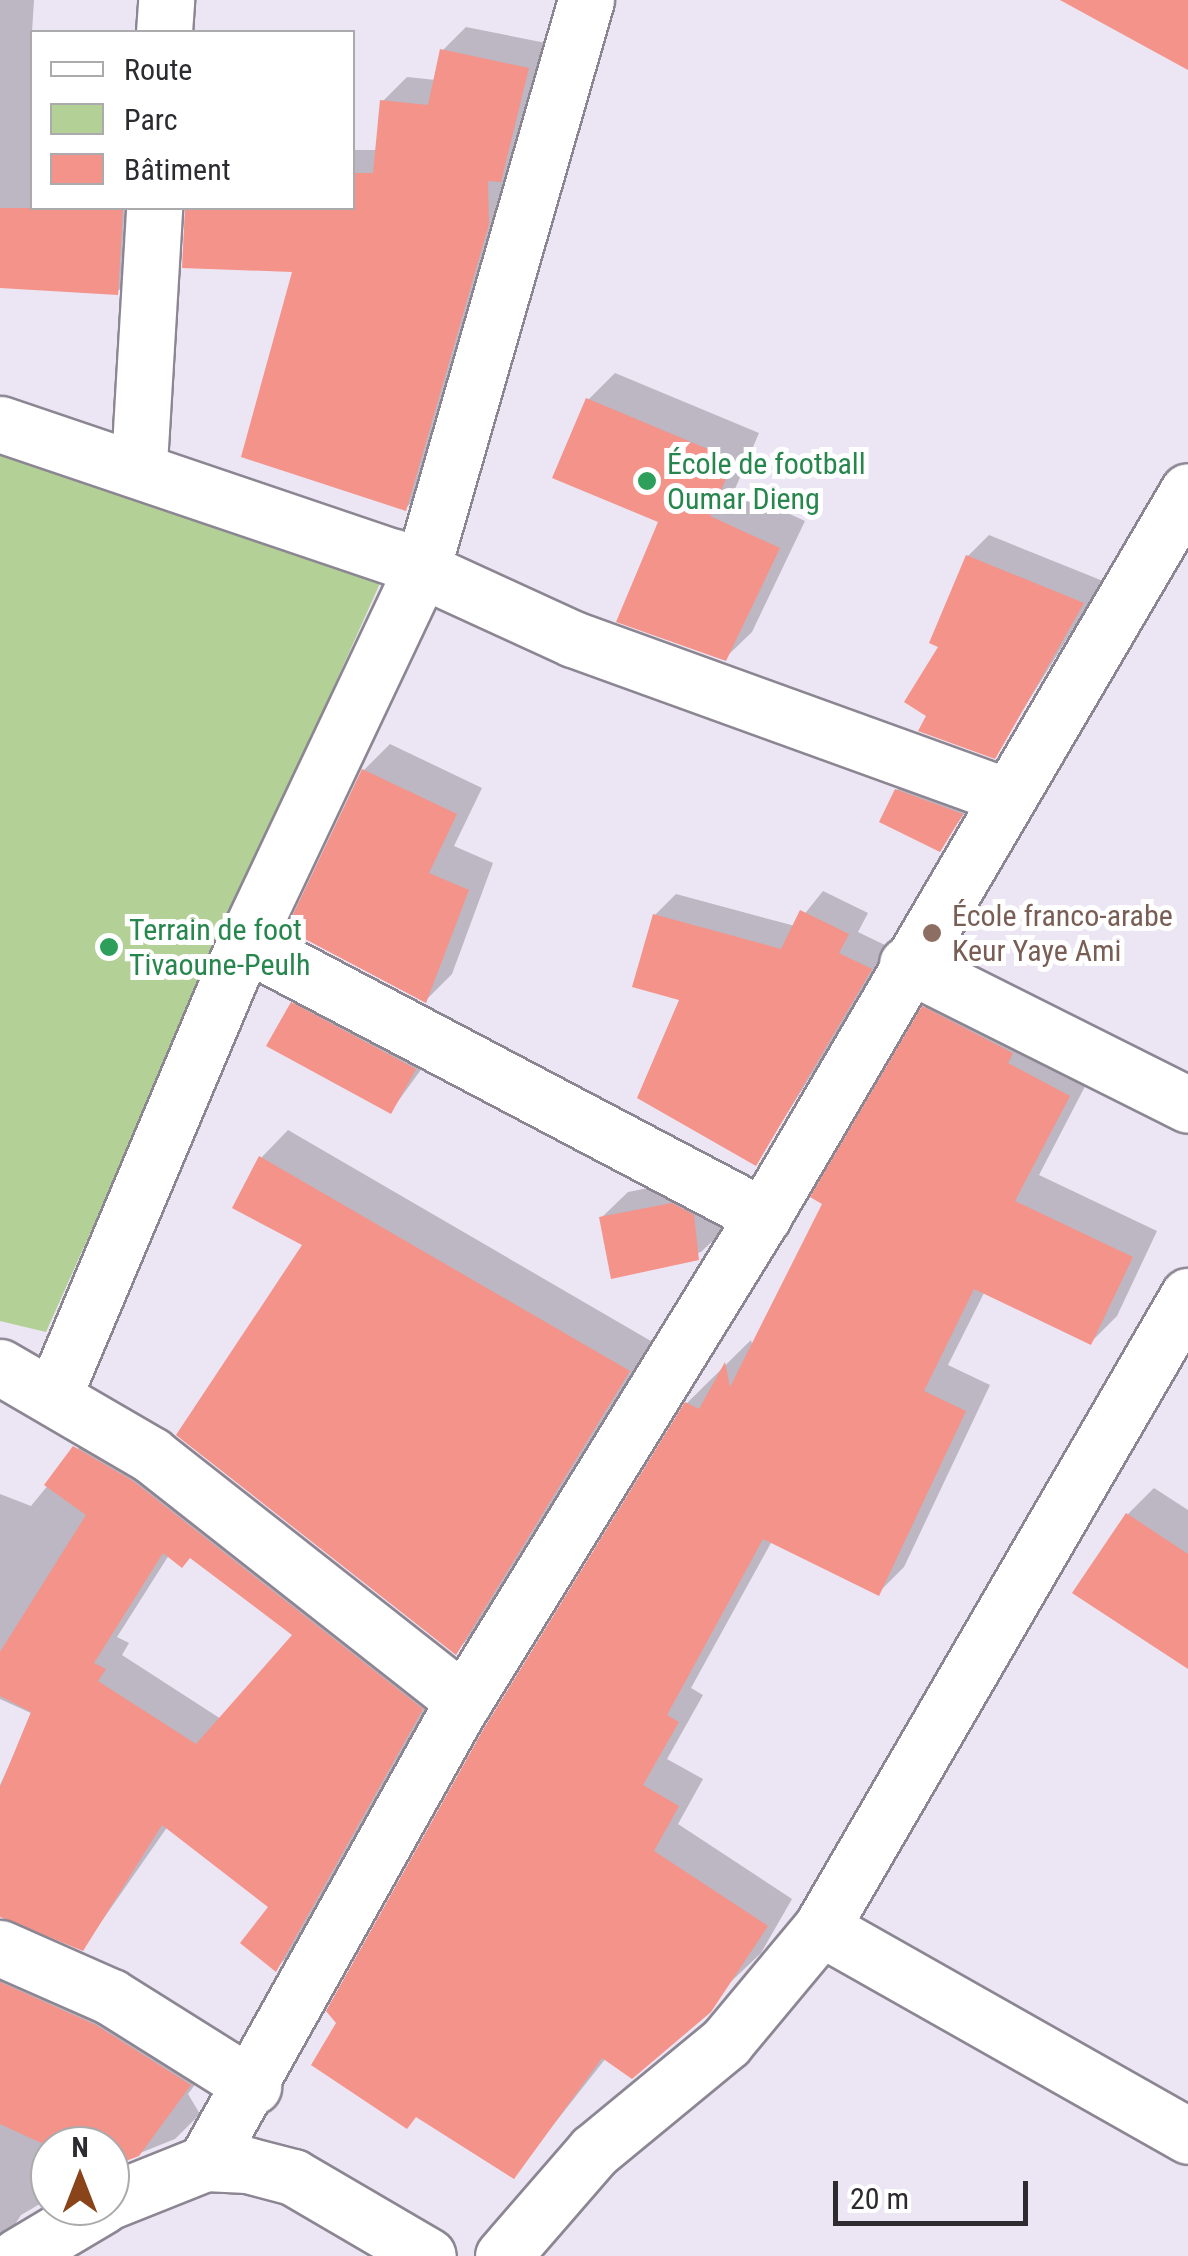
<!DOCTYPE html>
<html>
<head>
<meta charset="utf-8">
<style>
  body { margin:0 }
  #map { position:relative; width:1188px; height:2256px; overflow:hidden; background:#ece5f3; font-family:"Roboto Condensed",sans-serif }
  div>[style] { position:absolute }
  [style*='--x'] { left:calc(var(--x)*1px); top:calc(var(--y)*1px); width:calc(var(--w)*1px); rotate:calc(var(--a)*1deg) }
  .green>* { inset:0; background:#b3d196 }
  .shadow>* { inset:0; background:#0003 }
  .building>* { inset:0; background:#f3938a }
  .roads { filter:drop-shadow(2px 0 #8c8693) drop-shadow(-2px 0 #8c8693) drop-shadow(0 2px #8c8693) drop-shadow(0 -2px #8c8693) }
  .minor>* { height:55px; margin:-27.5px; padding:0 27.5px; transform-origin:27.5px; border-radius:27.5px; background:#fff }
  .dots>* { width:28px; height:28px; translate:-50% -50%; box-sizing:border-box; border:5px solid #fff; border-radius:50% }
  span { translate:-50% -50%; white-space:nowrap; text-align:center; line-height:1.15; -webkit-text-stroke:10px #fff; paint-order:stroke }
  .leisure-label { font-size:30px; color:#27864d }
  .left { translate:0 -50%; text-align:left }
  .education-label { font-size:30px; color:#785e54 }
  .legend { position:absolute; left:30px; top:30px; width:325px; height:180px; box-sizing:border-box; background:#fff; border:2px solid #abaaac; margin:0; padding:12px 18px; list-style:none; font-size:30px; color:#2d2b30 }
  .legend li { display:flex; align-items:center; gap:20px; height:50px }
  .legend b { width:50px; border:2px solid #abaaac }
  .north { position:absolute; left:30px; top:2126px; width:100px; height:100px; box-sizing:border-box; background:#fff; border:2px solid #abaaac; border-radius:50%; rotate:0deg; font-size:28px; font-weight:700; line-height:40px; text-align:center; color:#2d2b30 }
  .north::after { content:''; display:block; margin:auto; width:35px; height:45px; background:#894519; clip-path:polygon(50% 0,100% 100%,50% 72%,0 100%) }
  .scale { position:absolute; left:833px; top:2181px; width:195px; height:45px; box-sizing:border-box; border:5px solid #2d2b30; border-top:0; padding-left:12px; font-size:30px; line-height:35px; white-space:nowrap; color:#2d2b30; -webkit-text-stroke:8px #fff; paint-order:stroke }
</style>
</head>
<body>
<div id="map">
  <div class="green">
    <i style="clip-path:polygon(0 451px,385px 572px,46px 1332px,0 1321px)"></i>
  </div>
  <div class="shadow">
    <i style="clip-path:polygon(0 0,34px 0,32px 32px,40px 32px,32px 32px,32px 208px,147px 208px,145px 264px,117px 292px,0 286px)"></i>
    <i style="clip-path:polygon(466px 27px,551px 44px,429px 484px,406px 508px,295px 269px,184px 265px,186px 208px,352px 208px,352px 150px,378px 150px,383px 101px,407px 77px,436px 80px,443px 50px)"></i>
    <i style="clip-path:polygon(615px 373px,759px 433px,735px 489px,805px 521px,752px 632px,725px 658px,662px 521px,588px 400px)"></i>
    <i style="clip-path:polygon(989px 535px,1103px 581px,994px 756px,942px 646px,968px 556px)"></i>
    <i style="clip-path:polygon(390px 744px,482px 788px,454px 846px,493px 863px,452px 974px,426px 1000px,364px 770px)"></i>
    <i style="clip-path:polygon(910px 777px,974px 800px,940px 848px,897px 790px)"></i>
    <i style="clip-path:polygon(823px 891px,868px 913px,858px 932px,891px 948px,756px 1163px,655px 915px,676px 894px,795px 926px)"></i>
    <i style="clip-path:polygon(319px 977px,441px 1042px,391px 1111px,293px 1004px)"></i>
    <i style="clip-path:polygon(950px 982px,1094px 1069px,1039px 1175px,1157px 1231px,1117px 1316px,1091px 1342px,985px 1291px,948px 1365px,990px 1385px,904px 1567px,878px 1593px,772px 1541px,691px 1688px,703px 1695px,667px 1759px,703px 1779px,678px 1824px,792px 1899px,761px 1953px,632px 2076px,606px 2058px,513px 2176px,339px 2023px,485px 1731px,687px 1403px,751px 1340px,753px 1348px,924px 1008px)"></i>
    <i style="clip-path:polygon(288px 1130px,656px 1344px,483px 1624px,456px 1651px,306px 1244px,261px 1158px)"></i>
    <i style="clip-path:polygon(699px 1178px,728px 1226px,701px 1252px,613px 1276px,601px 1218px,628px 1192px)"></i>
    <i style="clip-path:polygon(evenodd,100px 1422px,447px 1683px,301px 1943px,276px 1968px,272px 1907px,168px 1826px,83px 1948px,0 1915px,0 1785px,33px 1714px,0 1699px,0 1494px,31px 1506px,100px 1422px,169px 1555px,191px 1556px,296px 1635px,221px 1719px,122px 1655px,129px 1643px,117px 1637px,169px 1555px)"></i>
    <i style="clip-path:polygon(1154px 1488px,1188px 1510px,1188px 1666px,1128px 1514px)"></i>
    <i style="clip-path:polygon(0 1935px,214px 2059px,188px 2094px,200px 2114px,175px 2139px,110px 2165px,110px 2146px,50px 2146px,50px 2198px,21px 2215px,0 2247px)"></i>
  </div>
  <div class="building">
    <i style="clip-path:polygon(1060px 0,1188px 0,1188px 70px)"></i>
    <i style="clip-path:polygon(440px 49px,529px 68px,501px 182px,488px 181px,489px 224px,406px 511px,241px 457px,292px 272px,182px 268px,185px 208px,352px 208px,352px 173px,373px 173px,380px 100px,428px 105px)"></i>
    <i style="clip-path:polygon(0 208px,123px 208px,118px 295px,0 288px)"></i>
    <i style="clip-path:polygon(586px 398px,734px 460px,710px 516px,780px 548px,726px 661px,616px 622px,658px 522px,552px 478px)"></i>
    <i style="clip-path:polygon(966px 555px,1084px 603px,995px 759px,918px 731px,926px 716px,904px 702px,938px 647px,929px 643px)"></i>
    <i style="clip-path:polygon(362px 769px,457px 814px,429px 873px,469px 890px,426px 1003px,286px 929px)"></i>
    <i style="clip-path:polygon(895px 789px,963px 814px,940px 852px,879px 822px)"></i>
    <i style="clip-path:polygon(800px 910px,849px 934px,839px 953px,872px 969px,756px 1166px,637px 1098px,679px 1000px,632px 987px,653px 914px,781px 949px)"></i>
    <i style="clip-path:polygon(291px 1002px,416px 1069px,391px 1114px,266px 1046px)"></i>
    <i style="clip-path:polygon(922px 1006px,1013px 1053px,1008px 1063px,1070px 1096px,1015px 1201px,1133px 1257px,1091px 1345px,974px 1289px,924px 1391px,966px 1411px,879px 1596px,763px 1539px,667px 1715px,679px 1722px,643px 1785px,679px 1806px,654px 1851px,768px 1926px,711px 2012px,632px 2079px,602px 2058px,514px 2179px,416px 2117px,407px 2129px,311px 2065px,336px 2023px,326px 2011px,483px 1730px,685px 1402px,699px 1409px,725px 1362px,730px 1387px,822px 1204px,810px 1197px)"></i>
    <i style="clip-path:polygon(259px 1156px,630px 1371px,456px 1655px,176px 1435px,302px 1245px,232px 1208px)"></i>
    <i style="clip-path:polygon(672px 1203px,694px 1215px,699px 1260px,611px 1279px,599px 1217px)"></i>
    <i style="clip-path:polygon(evenodd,73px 1446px,133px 1481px,423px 1709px,276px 1972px,240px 1943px,268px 1907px,162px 1825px,83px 1951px,0 1917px,0 1787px,31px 1712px,0 1696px,0 1652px,86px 1515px,44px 1485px,73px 1446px,163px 1553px,182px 1568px,190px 1558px,292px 1635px,196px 1744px,98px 1681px,106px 1669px,94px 1663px,163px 1553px)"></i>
    <i style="clip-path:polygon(1126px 1513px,1188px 1554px,1188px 1669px,1072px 1593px)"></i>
    <i style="clip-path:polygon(0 1982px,96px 2025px,191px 2085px,139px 2156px,110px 2167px,110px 2146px,50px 2147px,0 2124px)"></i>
  </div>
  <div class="roads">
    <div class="minor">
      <i style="--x:164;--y:32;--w:32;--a:-86"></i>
      <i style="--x:0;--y:424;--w:416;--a:18.7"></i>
      <i style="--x:394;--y:557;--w:197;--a:24.6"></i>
      <i style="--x:573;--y:639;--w:457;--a:19.9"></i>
      <i style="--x:139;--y:464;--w:256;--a:-86.6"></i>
      <i style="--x:245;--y:943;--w:586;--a:27.79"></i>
      <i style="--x:907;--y:964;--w:314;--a:26.6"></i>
      <i style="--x:0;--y:1367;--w:175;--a:30.2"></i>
      <i style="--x:151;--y:1455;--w:398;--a:38.2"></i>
      <i style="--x:55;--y:1392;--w:488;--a:-67.1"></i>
      <i style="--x:245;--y:943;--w:414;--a:-64.7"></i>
      <i style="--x:422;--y:569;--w:592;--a:-73.92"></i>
      <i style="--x:821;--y:1928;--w:422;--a:29.5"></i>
      <i style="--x:0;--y:1948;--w:121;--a:23.8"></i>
      <i style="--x:111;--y:1997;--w:168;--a:32.1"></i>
      <i style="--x:205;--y:2163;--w:514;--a:-60.79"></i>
      <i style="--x:456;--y:1714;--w:585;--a:-58.35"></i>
      <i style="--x:763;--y:1216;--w:840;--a:-59.62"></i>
      <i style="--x:110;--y:2201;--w:102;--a:-21.8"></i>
      <i style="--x:205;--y:2163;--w:42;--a:2.7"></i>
      <i style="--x:247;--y:2165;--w:48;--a:14.6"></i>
      <i style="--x:293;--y:2177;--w:156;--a:30.3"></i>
      <i style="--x:18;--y:2256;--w:98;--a:-30.8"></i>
      <i style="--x:503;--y:2256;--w:139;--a:-49.1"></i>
      <i style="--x:594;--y:2151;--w:171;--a:-39.5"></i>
      <i style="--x:726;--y:2042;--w:148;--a:-50.2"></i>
      <i style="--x:821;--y:1928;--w:731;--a:-59.86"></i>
    </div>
  </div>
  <div class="dots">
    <i style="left:647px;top:481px;background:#2e9e5b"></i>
    <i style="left:932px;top:933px;background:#8d6e63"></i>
    <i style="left:109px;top:947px;background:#2e9e5b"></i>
  </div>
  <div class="leisure-label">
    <span class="left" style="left:667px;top:481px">École de football<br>Oumar Dieng</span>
    <span class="left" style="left:129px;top:947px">Terrain de foot<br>Tivaoune-Peulh</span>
  </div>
  <div class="education-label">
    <span class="left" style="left:952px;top:933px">École franco-arabe<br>Keur Yaye Ami</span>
  </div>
  <ul class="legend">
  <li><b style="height:12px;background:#fff"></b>Route</li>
  <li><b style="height:28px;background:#b3d196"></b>Parc</li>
  <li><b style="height:28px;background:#f3938a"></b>Bâtiment</li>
  </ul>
  <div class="north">N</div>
  <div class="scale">20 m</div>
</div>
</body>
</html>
